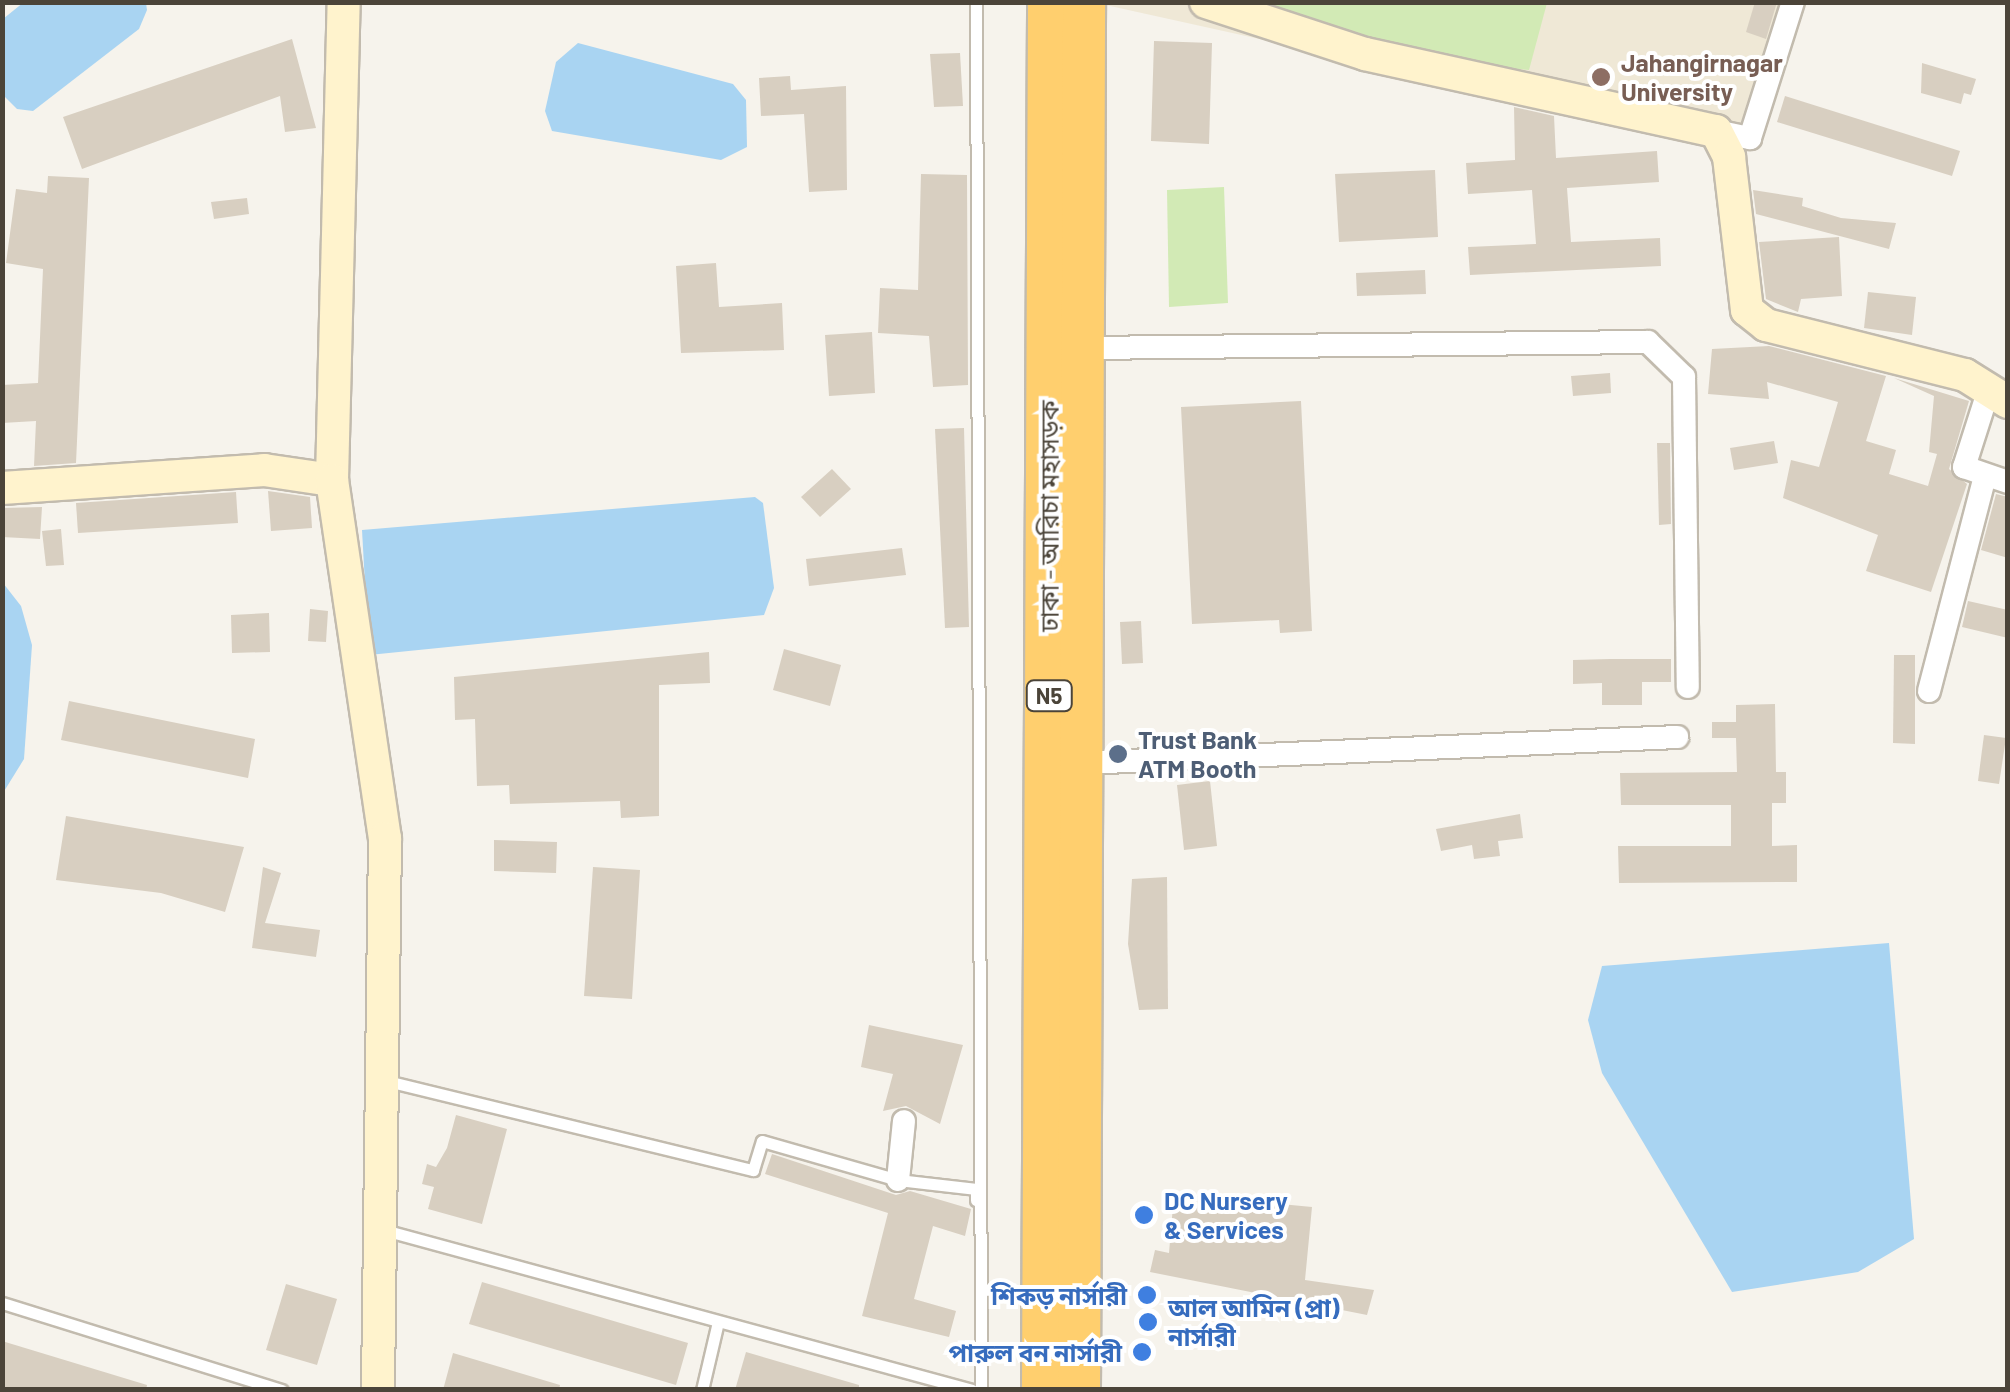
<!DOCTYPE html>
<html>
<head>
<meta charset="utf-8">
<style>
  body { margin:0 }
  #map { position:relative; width:2010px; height:1392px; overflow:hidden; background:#f6f3ec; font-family:Barlow,"Noto Sans Bengali",sans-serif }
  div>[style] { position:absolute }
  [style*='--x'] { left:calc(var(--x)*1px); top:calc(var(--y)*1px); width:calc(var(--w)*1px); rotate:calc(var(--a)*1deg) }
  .education>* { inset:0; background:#efe8d6 }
  .green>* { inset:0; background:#d2eab5 }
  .water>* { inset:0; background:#a9d4f2 }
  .building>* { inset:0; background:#d8cfc1 }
  .roads { filter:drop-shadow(2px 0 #c2bbae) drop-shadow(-2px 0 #c2bbae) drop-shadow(0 2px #c2bbae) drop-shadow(0 -2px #c2bbae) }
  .lane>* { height:11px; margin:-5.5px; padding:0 5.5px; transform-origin:5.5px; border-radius:5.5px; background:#fff }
  .street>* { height:22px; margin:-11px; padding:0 11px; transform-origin:11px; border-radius:11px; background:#fff }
  .secondary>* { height:32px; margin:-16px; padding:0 16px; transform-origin:16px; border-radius:16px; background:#fff3cd }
  .highway>* { height:42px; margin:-21px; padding:0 21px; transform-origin:21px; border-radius:21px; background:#ffcf6e }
  .dots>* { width:28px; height:28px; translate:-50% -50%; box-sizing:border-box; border:5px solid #fff; border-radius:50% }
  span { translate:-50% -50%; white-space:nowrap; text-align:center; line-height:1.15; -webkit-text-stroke:8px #fff; paint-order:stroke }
  .shield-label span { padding:2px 8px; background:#fff; border:2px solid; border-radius:8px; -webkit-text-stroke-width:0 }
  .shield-label { font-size:22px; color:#4b4439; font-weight:700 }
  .education-label { font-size:25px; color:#785e54; font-weight:700 }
  .left { translate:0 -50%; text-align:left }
  .street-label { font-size:25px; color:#4b4439 }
  .service-label { font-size:25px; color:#4e5e75; font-weight:700 }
  .shop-label { font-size:25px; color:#366cbe; font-weight:700 }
  .right { translate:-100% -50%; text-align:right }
  .frame { position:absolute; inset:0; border:5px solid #4b4439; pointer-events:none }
</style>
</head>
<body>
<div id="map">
  <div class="education">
    <i style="clip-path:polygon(1092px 2px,1804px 3px,1759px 149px)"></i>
  </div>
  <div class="green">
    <i style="clip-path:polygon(1213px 3px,1547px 3px,1529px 70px,1365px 54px)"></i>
    <i style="clip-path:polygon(1224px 187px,1228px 303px,1169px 307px,1167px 190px)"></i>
  </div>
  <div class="water">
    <i style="clip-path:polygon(24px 2px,146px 3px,147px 10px,139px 29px,33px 111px,17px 109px,3px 95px,3px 19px)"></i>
    <i style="clip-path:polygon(578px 43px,733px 84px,746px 100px,747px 147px,721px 160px,552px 131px,545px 111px,556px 62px)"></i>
    <i style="clip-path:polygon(755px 497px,763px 503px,774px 588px,764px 615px,369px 655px,362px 530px)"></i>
    <i style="clip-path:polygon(3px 583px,21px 606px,32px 645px,24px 759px,3px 793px)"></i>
    <i style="clip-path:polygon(1889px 943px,1914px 1239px,1858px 1272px,1732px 1292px,1602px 1073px,1588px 1020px,1602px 966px)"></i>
  </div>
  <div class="building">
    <i style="clip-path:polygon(1755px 2px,1777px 2px,1766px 39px,1746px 32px)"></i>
    <i style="clip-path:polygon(292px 39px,316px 128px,285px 132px,280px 96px,82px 169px,63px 117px)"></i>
    <i style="clip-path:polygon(1154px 41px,1212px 43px,1209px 144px,1151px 141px)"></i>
    <i style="clip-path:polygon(960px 53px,963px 106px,934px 107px,930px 54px)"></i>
    <i style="clip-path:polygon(1922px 63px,1976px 79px,1971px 95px,1964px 93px,1961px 104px,1921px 93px)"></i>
    <i style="clip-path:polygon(790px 76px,791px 90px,846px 86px,847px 190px,809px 192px,804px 114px,761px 116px,759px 78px)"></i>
    <i style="clip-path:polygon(1785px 96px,1960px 151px,1952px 176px,1777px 122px)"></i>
    <i style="clip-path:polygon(1514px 107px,1554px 116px,1556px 158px,1657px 151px,1659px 182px,1567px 188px,1571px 242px,1660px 238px,1661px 266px,1470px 275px,1468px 247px,1536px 244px,1532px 190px,1468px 194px,1466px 163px,1515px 160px)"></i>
    <i style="clip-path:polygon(1435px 170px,1438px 237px,1339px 242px,1335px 174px)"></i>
    <i style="clip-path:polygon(921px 174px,967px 175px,968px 385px,933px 387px,929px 336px,878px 333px,880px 288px,918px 290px)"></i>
    <i style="clip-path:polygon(48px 176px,89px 178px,76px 463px,34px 466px,36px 421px,2px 423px,2px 385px,38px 383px,43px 269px,6px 263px,16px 189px,47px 193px)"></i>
    <i style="clip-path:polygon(1753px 190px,1803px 198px,1802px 206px,1841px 218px,1896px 223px,1889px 249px,1756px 214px)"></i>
    <i style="clip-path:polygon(247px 198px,249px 214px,214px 219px,211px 202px)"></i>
    <i style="clip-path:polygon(1839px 237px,1842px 296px,1801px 299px,1798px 312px,1766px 299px,1759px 242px)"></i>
    <i style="clip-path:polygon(716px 263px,719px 307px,782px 303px,784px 350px,681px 353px,676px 266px)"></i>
    <i style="clip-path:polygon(1425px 270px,1426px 294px,1357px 296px,1356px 273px)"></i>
    <i style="clip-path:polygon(1868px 292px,1916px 297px,1912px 335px,1864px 328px)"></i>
    <i style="clip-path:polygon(872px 332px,875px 393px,829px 396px,825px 335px)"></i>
    <i style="clip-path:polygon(1769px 346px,1886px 376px,1866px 441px,1896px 450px,1889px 474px,1928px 486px,1937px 454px,1929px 452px,1934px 396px,1894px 378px,1969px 401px,1949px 469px,1967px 484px,1931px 592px,1866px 571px,1878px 535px,1783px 498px,1791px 460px,1819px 467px,1838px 402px,1767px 382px,1769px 399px,1708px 394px,1712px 349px)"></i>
    <i style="clip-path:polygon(1610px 373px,1611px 393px,1573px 396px,1571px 376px)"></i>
    <i style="clip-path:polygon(1301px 401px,1312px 631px,1280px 633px,1279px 620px,1192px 624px,1181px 407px)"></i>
    <i style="clip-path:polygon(964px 428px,969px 627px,945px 628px,935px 429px)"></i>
    <i style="clip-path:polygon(1774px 441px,1778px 463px,1734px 470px,1730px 448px)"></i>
    <i style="clip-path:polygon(1657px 443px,1670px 443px,1671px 524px,1659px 525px)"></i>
    <i style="clip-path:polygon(832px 469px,851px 489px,820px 517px,801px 497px)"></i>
    <i style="clip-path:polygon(268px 491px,310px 497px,312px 528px,271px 531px)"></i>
    <i style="clip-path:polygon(236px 492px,238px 523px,78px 533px,76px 503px)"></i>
    <i style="clip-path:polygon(1996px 494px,2008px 497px,2008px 558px,1981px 550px)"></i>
    <i style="clip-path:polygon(42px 507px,40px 539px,2px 537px,2px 508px)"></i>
    <i style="clip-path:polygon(61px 529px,64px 565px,46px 566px,42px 531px)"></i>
    <i style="clip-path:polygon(902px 548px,906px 575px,809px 586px,806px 559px)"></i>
    <i style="clip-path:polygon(1968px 601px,2008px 610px,2008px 638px,1962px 627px)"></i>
    <i style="clip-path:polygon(310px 609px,328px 611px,326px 642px,308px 641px)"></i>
    <i style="clip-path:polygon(269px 613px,270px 652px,232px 653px,231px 615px)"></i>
    <i style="clip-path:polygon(1141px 621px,1143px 663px,1122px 664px,1120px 622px)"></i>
    <i style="clip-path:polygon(784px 649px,841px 665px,830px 706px,773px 690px)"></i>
    <i style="clip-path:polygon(709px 652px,710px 683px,659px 685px,659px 816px,621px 818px,620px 801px,510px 804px,509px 785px,477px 786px,475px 719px,455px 720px,454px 677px)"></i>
    <i style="clip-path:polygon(1894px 655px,1915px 655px,1915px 744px,1893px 743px)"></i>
    <i style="clip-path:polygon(1610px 659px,1671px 659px,1671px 682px,1642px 682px,1642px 705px,1602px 705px,1602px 683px,1573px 684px,1573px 660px)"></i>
    <i style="clip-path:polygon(69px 701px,255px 739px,248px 778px,61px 740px)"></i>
    <i style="clip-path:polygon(1775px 704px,1776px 772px,1786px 772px,1786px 803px,1772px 803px,1772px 846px,1797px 845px,1797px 882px,1619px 883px,1618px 846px,1731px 846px,1731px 805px,1621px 805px,1620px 773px,1737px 772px,1736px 738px,1712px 738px,1712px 722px,1736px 722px,1736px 705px)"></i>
    <i style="clip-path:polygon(1984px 735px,2006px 738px,1999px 784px,1978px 781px)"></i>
    <i style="clip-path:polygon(1210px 781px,1217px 846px,1184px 850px,1177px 785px)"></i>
    <i style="clip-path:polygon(1520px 814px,1523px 838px,1498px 841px,1500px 856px,1474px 859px,1472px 845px,1441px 851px,1436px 829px)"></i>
    <i style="clip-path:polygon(66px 816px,244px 847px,225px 912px,161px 893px,56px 880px)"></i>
    <i style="clip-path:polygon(494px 840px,557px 842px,556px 873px,494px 871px)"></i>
    <i style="clip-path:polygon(263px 867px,281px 873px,265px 923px,320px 930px,316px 957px,252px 948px)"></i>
    <i style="clip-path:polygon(593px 867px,640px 870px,632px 999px,584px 996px)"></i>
    <i style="clip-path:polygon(1167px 877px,1168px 1009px,1139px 1010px,1128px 944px,1132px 879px)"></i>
    <i style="clip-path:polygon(869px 1025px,963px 1045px,940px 1124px,906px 1106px,883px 1111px,893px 1074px,861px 1067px)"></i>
    <i style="clip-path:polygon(456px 1115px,507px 1129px,482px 1224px,428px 1209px,434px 1187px,422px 1184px,427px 1164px,436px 1167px,447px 1148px)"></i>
    <i style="clip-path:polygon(772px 1154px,896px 1195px,910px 1191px,971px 1209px,965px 1236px,933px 1226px,914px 1299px,956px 1311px,949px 1337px,862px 1316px,888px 1213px,765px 1174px)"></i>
    <i style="clip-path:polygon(1174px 1194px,1312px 1207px,1305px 1280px,1374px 1290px,1367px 1315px,1150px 1272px,1155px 1250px,1169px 1253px)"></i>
    <i style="clip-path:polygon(482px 1282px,688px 1343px,676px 1385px,469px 1324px)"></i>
    <i style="clip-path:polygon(286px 1284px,337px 1299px,317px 1365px,266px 1350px)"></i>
    <i style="clip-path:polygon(2px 1341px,147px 1385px,146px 1390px,2px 1390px)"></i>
    <i style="clip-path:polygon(746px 1352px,859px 1385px,859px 1390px,735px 1390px)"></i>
    <i style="clip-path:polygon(453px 1353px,560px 1385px,559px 1390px,443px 1390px)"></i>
  </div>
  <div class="roads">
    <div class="lane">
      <i style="--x:976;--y:2;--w:1388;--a:89.79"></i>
      <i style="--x:383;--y:1080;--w:381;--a:13.7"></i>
      <i style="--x:753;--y:1170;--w:30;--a:-73"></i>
      <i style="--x:762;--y:1141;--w:141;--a:16"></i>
      <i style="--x:898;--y:1180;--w:79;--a:6.6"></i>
      <i style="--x:976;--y:1189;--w:11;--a:90"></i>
      <i style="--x:384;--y:1230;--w:609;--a:15.22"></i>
      <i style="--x:2;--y:1303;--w:293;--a:17.3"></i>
      <i style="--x:702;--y:1390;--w:70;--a:-76.8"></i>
    </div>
    <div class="street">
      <i style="--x:1716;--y:131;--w:35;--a:12"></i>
      <i style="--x:1750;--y:138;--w:143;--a:-72.5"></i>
      <i style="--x:1084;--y:348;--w:564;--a:-0.61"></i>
      <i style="--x:1648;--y:342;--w:50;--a:44.2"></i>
      <i style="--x:1684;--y:377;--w:310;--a:89.3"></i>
      <i style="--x:1988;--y:392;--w:79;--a:107.7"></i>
      <i style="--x:1964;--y:467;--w:46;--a:18.8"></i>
      <i style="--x:1929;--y:691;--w:222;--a:-75.4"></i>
      <i style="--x:1082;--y:763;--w:596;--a:-2.5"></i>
      <i style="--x:898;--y:1180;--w:59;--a:-84.2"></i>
    </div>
    <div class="secondary">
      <i style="--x:1206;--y:2;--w:167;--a:18.1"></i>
      <i style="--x:1365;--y:54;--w:359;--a:12.4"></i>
      <i style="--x:1716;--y:131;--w:29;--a:63"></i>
      <i style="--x:1729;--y:157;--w:154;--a:83.3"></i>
      <i style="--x:1747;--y:310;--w:24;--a:38"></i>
      <i style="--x:1766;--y:325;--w:205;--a:14.1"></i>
      <i style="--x:1965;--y:375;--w:51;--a:32.1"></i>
      <i style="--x:332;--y:480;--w:478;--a:-88.6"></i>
      <i style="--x:2;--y:488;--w:263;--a:-3.9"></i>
      <i style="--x:264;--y:470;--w:69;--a:8.4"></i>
      <i style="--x:332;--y:480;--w:362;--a:81.6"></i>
      <i style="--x:385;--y:838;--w:552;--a:90.73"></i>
    </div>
    <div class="highway">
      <i style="--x:1043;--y:1390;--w:1388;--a:-89.75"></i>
      <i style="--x:1079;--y:1390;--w:1388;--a:-89.79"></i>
    </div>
  </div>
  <div class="dots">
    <i style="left:1601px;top:77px;background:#8d6e63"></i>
    <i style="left:1118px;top:754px;background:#5c6f8a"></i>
    <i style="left:1144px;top:1215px;background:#3f7fe0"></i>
    <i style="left:1147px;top:1295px;background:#3f7fe0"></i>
    <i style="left:1148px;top:1322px;background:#3f7fe0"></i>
    <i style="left:1142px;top:1352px;background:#3f7fe0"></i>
  </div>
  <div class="shield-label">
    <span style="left:1049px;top:696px">N5</span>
  </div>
  <div class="education-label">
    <span class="left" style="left:1621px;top:77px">Jahangirnagar<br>University</span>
  </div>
  <div class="street-label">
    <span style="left:1049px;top:516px;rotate:-90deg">ঢাকা - আরিচা মহাসড়ক</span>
  </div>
  <div class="service-label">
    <span class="left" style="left:1138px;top:754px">Trust Bank<br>ATM Booth</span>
  </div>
  <div class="shop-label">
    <span class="left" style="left:1164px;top:1215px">DC Nursery<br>&amp; Services</span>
    <span class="right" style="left:1127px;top:1295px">শিকড় নার্সারী</span>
    <span class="left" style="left:1168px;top:1322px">আল আমিন (প্রা)<br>নার্সারী</span>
    <span class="right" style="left:1122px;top:1352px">পারুল বন নার্সারী</span>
  </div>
  <div class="frame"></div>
</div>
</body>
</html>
